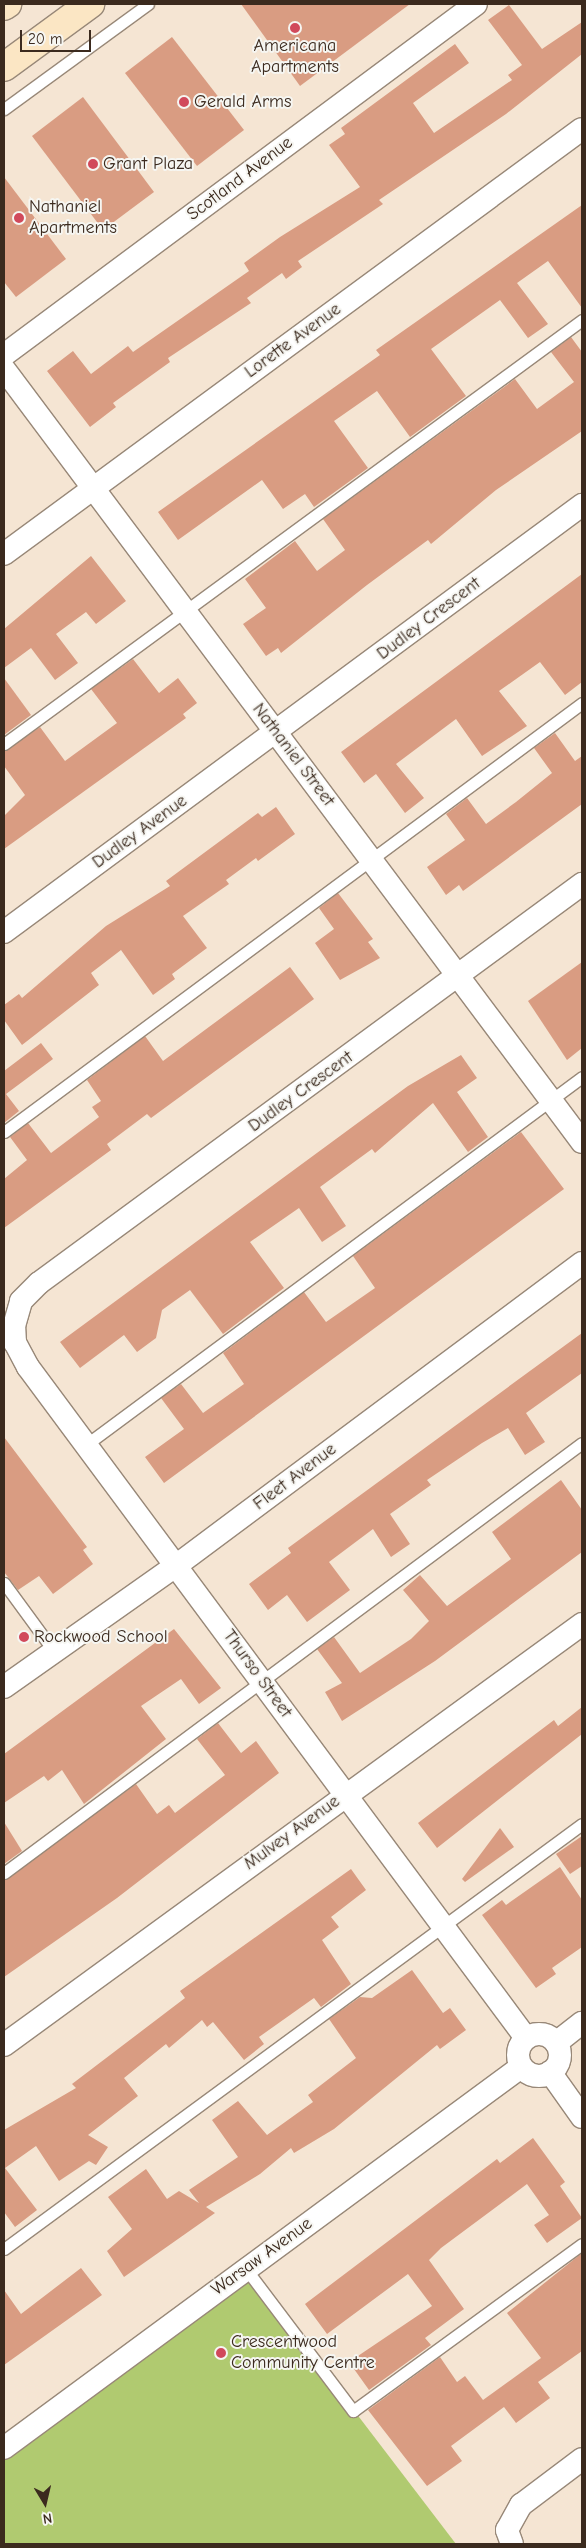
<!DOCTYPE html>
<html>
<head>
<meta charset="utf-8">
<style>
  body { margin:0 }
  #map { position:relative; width:586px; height:2548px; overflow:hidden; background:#f5e5d3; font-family:"Comic Neue",sans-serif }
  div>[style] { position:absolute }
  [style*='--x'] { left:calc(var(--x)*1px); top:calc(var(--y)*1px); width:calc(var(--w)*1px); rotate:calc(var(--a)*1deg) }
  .green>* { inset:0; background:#b0ca70 }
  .building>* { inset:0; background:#d99c82 }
  .roads { filter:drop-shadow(1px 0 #988878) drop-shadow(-1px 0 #988878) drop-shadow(0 1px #988878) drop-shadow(0 -1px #988878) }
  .service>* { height:11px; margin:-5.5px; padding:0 5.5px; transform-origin:5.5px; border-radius:5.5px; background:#fff }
  .minor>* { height:22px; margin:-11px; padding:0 11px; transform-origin:11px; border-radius:11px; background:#fff }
  .minor>.ring { margin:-11px; padding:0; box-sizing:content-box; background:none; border:22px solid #fff; border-radius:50% }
  .secondary>* { height:28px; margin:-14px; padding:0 14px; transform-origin:14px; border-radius:14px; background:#fbe6c4 }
  .dots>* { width:14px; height:14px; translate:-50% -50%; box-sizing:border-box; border:2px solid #f6f6f2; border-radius:50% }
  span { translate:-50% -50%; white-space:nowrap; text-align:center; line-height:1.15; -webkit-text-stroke:4px #f6f6f2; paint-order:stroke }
  .poi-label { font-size:18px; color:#3b2a1e }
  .left { translate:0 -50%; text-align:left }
  .street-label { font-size:18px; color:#3b2a1e }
  .frame { position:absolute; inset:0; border:5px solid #3b2a1e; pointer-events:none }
  .north { position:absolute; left:20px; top:2478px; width:50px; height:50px; -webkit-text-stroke:4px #f6f6f2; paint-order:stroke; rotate:171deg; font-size:14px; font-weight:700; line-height:20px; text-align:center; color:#3b2a1e }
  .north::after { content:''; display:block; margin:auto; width:18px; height:22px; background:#3b2a1e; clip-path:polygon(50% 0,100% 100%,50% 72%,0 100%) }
  .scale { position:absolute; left:20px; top:30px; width:71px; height:22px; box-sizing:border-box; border:2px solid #3b2a1e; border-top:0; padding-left:6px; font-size:15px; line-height:18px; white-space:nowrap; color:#3b2a1e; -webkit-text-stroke:4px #f6f6f2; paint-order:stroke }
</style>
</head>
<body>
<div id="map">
  <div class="green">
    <i style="clip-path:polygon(246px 2269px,456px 2544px,4px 2544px,4px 2448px)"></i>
  </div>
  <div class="building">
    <i style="clip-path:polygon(241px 4px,410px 4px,300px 86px)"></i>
    <i style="clip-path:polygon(509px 5px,542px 49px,582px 22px,582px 54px,506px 114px,379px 200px,383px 204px,298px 261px,302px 267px,286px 279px,282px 273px,247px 298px,251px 303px,168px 358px,170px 362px,113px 403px,116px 407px,90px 427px,47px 371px,73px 351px,91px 374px,128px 346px,133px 352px,249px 271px,244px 263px,280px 237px,360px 187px,329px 145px,345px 134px,341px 128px,455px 44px,469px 63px,413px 103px,434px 133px,512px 80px,508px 75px,522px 65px,488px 20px)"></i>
    <i style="clip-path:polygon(172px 37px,244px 130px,197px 166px,125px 73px)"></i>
    <i style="clip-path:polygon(83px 97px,154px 192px,103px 230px,32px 136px)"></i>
    <i style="clip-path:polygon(4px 177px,66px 259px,16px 297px,4px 282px)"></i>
    <i style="clip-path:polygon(582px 205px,582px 308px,548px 261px,517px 283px,548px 324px,528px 338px,500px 300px,431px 349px,466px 396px,410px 437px,377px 391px,334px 421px,368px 468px,314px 507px,305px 494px,283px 509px,262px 480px,178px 540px,158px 512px,380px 355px,376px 350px)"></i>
    <i style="clip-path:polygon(571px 337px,582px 352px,582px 431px,496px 490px,431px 544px,428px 540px,367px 585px,281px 653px,278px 648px,266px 656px,243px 624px,266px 608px,245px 579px,295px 541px,317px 571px,345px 550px,323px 519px,515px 379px,537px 409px,574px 382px,551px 352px)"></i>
    <i style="clip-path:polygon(91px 556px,126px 601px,96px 624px,86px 612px,56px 634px,78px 663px,55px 680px,31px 648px,4px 668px,4px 629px)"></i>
    <i style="clip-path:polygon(582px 574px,582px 682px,565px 695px,540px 662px,499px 691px,527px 726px,482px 756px,456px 719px,396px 764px,424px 798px,405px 813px,376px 774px,364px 783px,341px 752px)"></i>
    <i style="clip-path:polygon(133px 659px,159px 693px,178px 678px,197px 703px,183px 714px,186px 718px,4px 849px,4px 816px,25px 795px,4px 766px,4px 751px,40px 727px,65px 761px,117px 723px,91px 689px)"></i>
    <i style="clip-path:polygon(4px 678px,31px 715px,4px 735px)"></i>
    <i style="clip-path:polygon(555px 733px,575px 761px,582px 756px,582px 804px,463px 891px,459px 885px,446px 895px,427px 867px,465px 840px,446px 814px,467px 798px,486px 824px,516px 802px,552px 773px,534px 748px)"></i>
    <i style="clip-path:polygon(276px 807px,295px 834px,258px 861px,256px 858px,226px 880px,229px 884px,183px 916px,207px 948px,172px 974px,175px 979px,153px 995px,121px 950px,91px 973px,99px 985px,22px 1045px,4px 1020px,4px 1005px,19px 994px,22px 998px,106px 926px,170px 886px,166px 881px,258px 813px,262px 817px)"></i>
    <i style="clip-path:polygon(338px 893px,373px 939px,368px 942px,380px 958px,340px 980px,315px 943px,334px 929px,319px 908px)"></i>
    <i style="clip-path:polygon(582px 962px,582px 1048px,567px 1060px,528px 1001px)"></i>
    <i style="clip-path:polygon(290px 967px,314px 999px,151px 1118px,147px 1114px,107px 1144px,111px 1150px,4px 1228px,4px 1179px,27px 1160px,10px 1137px,28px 1123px,51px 1153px,99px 1117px,92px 1107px,101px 1101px,87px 1080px,145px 1036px,163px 1061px)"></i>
    <i style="clip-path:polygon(41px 1043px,53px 1059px,6px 1094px,19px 1111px,4px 1123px,4px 1071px)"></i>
    <i style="clip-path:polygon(461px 1055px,477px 1078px,457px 1092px,488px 1137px,468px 1152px,433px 1103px,375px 1153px,372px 1149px,320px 1187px,346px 1226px,322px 1242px,299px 1208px,250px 1242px,284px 1288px,223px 1334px,190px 1290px,162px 1310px,156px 1338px,137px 1352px,124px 1335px,80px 1368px,60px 1342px,408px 1086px)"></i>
    <i style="clip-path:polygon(521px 1132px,564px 1189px,164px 1483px,145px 1457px,184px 1429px,161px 1398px,181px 1384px,203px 1413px,244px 1384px,223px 1353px,304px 1292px,326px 1322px,375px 1288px,353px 1256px)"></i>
    <i style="clip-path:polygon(582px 1333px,582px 1373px,526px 1413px,545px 1442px,525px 1455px,508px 1428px,482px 1443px,427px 1480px,431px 1485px,390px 1514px,410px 1544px,391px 1557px,373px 1529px,329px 1562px,350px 1590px,307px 1622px,287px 1595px,268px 1610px,249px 1584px,291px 1553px,288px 1548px)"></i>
    <i style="clip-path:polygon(4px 1437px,87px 1547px,83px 1550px,93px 1564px,53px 1594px,39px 1576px,18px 1590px,4px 1572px)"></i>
    <i style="clip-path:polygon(561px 1480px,582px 1510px,582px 1552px,435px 1661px,342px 1721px,325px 1692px,342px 1683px,317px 1649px,334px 1637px,360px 1673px,411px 1639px,429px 1621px,403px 1590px,420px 1575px,447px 1606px,511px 1559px,492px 1532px)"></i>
    <i style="clip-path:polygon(174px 1629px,221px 1688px,199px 1704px,181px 1679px,141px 1706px,166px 1739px,84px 1804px,62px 1770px,48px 1781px,44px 1776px,4px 1803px,4px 1754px)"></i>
    <i style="clip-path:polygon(582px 1707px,582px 1734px,437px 1848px,418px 1823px,554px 1720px,558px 1726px)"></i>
    <i style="clip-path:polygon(218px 1723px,241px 1753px,256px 1741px,279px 1773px,117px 1898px,4px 1977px,4px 1880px,136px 1784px,157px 1814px,169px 1805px,175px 1813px,225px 1775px,197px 1739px)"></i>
    <i style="clip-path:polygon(4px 1822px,22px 1851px,4px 1864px)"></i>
    <i style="clip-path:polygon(500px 1828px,514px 1847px,465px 1882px,462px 1879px)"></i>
    <i style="clip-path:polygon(582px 1836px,582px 1866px,570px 1874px,556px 1854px)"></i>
    <i style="clip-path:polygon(560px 1867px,582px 1900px,582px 1947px,552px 1968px,556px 1974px,536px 1988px,482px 1915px,502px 1900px,506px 1905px)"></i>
    <i style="clip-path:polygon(351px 1869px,366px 1890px,331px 1917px,339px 1927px,322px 1940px,351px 1984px,321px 2007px,314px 1998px,259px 2037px,264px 2044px,244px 2060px,213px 2022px,207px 2027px,202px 2020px,169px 2048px,166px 2044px,124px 2078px,138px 2096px,88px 2135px,108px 2147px,96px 2165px,89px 2161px,59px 2181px,36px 2146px,5px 2168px,37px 2210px,15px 2227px,4px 2212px,4px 2130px,76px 2088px,72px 2084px,185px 1998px,180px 1991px)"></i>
    <i style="clip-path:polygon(412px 1970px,443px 2013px,450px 2008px,466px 2030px,440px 2049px,437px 2045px,334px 2129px,294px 2153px,291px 2148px,260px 2174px,206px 2207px,215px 2213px,124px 2277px,107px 2251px,132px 2229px,108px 2197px,146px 2169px,167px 2199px,179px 2191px,199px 2203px,189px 2190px,238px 2157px,212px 2120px,238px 2101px,267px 2135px,313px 2102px,308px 2095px,356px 2058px,329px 2019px,360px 1997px,372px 1998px)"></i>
    <i style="clip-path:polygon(533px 2138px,565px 2182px,560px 2186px,582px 2218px,547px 2243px,534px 2225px,549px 2215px,527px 2184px,441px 2248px,429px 2260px,464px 2309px,425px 2338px,431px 2345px,369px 2390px,349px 2362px,432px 2306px,408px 2274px,327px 2334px,305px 2304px,497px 2159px,500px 2163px)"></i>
    <i style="clip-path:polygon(582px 2253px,582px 2351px,538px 2382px,550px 2398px,516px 2423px,504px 2407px,451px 2446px,462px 2461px,427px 2486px,368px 2410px,440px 2357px,457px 2382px,465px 2376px,483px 2400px,541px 2358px,507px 2313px)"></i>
    <i style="clip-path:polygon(81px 2268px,102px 2295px,4px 2365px,4px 2290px,21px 2314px)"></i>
  </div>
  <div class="roads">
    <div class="service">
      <i style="--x:4;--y:109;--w:178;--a:-36.1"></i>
      <i style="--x:4;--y:744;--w:717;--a:-36.26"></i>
      <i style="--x:4;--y:1132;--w:720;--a:-36.58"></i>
      <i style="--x:87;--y:1444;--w:616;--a:-36.55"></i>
      <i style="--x:4;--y:1583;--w:83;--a:53.8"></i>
      <i style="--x:4;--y:1873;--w:720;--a:-36.65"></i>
      <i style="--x:4;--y:2249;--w:717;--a:-36.33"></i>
      <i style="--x:246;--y:2269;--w:178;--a:53"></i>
      <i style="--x:353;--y:2411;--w:283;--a:-36.1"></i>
    </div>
    <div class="minor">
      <i style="--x:4;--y:355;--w:588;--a:-36.64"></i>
      <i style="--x:4;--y:369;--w:965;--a:53.21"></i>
      <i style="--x:4;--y:554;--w:717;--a:-36.33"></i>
      <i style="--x:4;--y:932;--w:719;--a:-36.46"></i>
      <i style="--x:4;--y:1687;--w:212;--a:-35.2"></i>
      <i style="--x:177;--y:1565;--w:505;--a:-36.71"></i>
      <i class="ring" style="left:518px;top:2034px;width:20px;height:20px"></i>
      <i style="--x:526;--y:2038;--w:836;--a:-126.58"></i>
      <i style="--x:28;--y:1367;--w:27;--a:-118"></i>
      <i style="--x:15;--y:1343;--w:17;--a:-93"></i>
      <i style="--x:14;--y:1326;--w:26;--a:-74"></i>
      <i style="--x:21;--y:1301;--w:25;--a:-45"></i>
      <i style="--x:39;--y:1283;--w:674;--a:-36.31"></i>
      <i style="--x:556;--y:2043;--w:33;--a:-38"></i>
      <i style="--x:4;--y:2045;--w:715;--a:-36.07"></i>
      <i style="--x:550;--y:2072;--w:55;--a:54.6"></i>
      <i style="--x:4;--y:2448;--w:642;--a:-36.39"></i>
      <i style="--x:512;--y:2544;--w:15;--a:-110"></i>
      <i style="--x:507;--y:2530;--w:29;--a:-61"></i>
      <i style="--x:521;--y:2505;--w:76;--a:-37"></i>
    </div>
    <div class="secondary">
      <i style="--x:4;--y:6;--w:4;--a:-34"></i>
      <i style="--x:4;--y:67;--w:107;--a:-36.2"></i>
    </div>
  </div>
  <div class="dots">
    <i style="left:295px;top:28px;background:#d1495b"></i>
    <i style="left:184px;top:102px;background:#d1495b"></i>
    <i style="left:93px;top:164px;background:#d1495b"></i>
    <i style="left:19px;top:218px;background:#d1495b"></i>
    <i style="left:24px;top:1637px;background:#d1495b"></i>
    <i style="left:221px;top:2353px;background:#d1495b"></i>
  </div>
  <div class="poi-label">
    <span style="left:295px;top:57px">Americana<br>Apartments</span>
    <span class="left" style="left:194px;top:102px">Gerald Arms</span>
    <span class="left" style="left:103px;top:164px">Grant Plaza</span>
    <span class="left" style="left:29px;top:218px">Nathaniel<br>Apartments</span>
    <span class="left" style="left:34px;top:1637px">Rockwood School</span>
    <span class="left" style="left:231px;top:2353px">Crescentwood<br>Community Centre</span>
  </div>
  <div class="street-label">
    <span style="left:240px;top:179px;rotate:-37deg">Scotland Avenue</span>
    <span style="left:293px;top:341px;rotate:-36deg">Lorette Avenue</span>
    <span style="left:429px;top:619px;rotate:-37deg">Dudley Crescent</span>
    <span style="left:293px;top:755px;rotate:53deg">Nathaniel Street</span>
    <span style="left:140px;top:832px;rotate:-36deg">Dudley Avenue</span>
    <span style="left:301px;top:1092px;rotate:-36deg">Dudley Crescent</span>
    <span style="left:295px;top:1477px;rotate:-37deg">Fleet Avenue</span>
    <span style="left:257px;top:1674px;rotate:54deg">Thurso Street</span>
    <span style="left:292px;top:1833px;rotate:-36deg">Mulvey Avenue</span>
    <span style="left:262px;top:2257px;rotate:-36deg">Warsaw Avenue</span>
  </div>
  <div class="frame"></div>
  <div class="north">N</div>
  <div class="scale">20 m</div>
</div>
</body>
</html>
